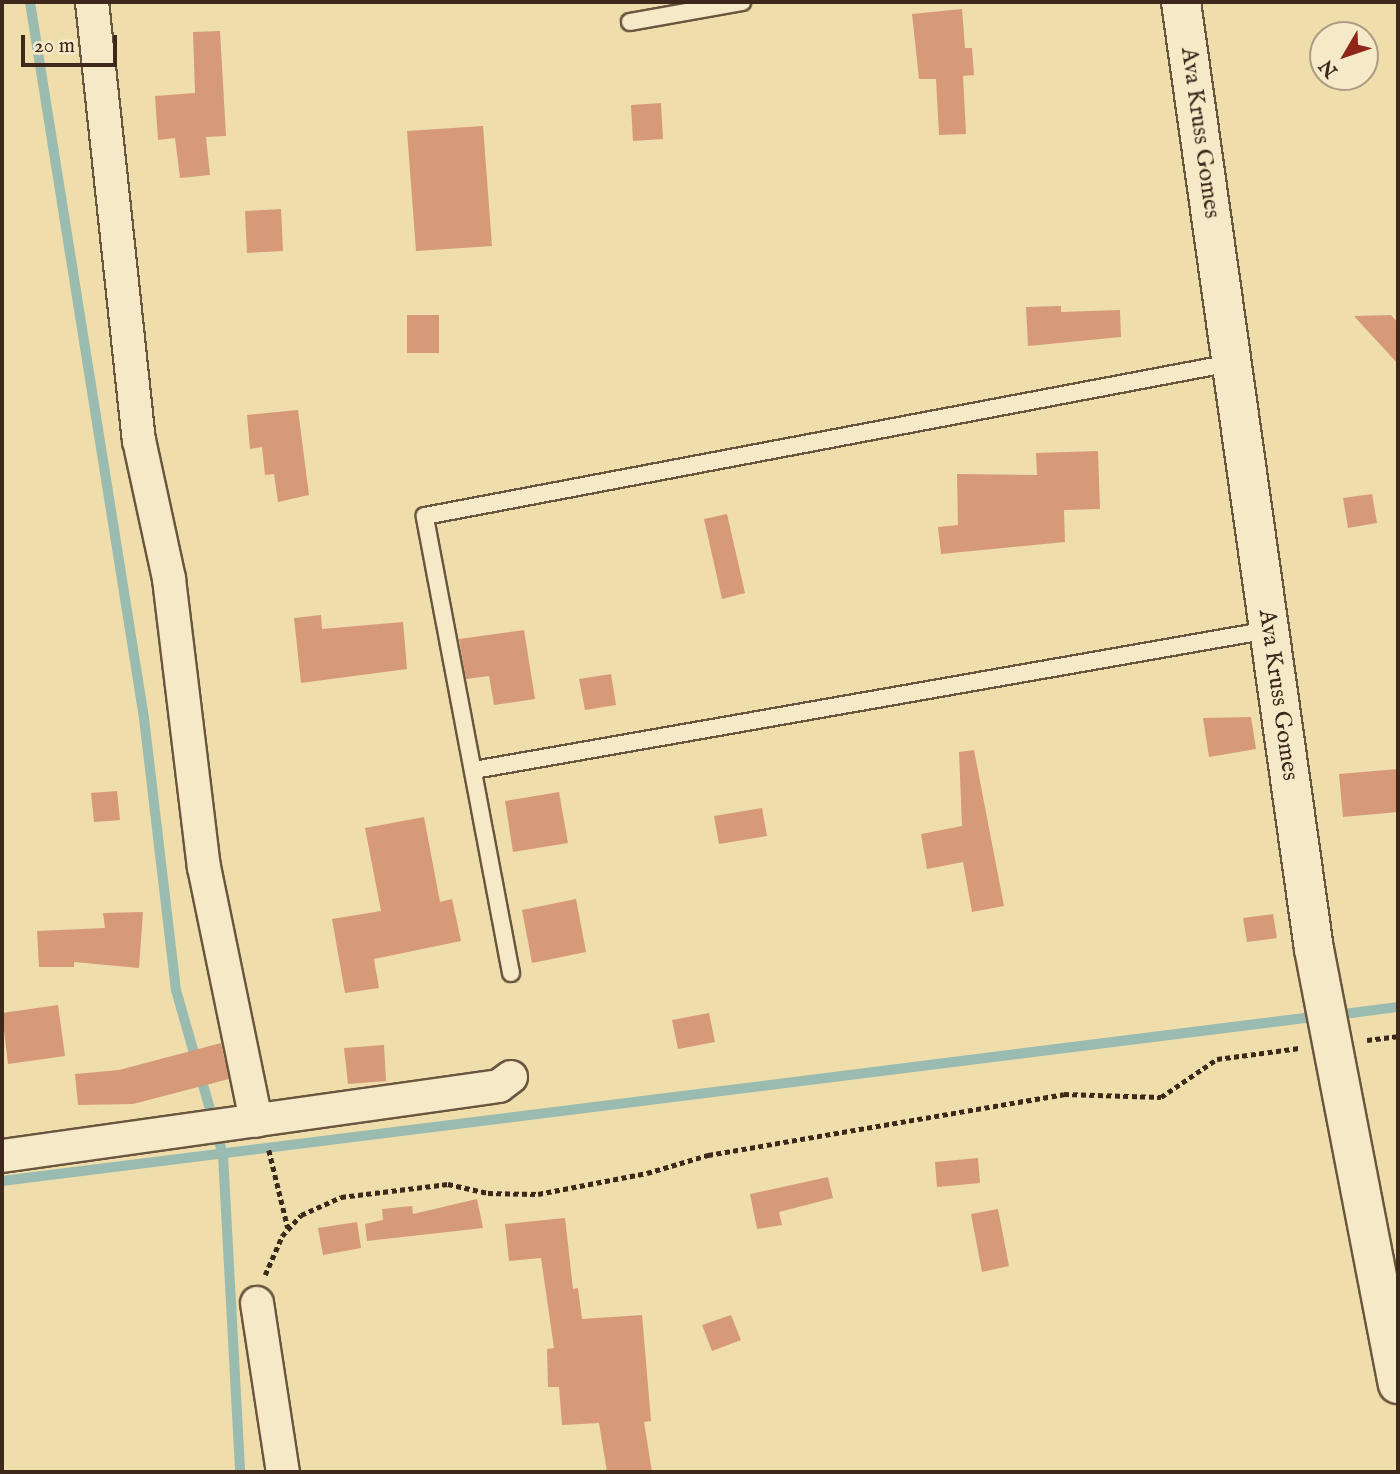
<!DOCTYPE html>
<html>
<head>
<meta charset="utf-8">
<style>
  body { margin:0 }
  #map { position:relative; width:1400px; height:1474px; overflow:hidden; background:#efddab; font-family:"IM FELL English",serif }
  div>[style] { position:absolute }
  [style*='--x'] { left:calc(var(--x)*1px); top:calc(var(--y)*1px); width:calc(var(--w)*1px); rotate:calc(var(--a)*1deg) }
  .stream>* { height:10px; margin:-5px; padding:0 5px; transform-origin:5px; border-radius:5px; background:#9abbaf }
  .building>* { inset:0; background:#d79a79 }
  .path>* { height:4.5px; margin-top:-2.25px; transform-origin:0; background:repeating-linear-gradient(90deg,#3d281b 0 5px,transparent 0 8.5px) }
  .roads { filter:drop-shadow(2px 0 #6a553f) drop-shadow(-2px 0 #6a553f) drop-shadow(0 2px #6a553f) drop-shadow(0 -2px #6a553f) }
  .lane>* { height:16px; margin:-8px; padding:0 8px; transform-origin:8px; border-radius:8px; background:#f5e9c8 }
  .street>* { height:32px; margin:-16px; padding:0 16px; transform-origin:16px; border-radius:16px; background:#f5e9c8 }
  .secondary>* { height:38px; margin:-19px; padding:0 19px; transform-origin:19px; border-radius:19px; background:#f5e9c8 }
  span { translate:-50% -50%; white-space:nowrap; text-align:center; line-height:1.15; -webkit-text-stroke:5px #f5e9c8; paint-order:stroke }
  .street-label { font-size:24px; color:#3d281b }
  .frame { position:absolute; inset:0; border:4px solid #3d281b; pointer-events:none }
  .north { position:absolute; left:1309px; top:21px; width:70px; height:70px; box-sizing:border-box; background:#f5e9c8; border:2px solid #ab9c83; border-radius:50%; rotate:231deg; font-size:19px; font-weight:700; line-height:28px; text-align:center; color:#3d281b }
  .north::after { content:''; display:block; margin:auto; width:24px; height:32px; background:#8f2418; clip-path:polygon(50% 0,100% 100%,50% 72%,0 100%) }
  .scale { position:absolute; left:21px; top:35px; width:96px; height:32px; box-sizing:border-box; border:4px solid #3d281b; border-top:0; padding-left:9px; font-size:21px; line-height:24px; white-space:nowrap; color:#3d281b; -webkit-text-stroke:5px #f5e9c8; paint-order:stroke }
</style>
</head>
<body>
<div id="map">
  <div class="stream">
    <i style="--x:30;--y:2;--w:725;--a:80.95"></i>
    <i style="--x:144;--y:718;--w:274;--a:83.3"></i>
    <i style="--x:176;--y:990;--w:172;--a:74.1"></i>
    <i style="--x:223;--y:1155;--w:317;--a:86.9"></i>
    <i style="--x:1336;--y:1015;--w:63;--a:-7.4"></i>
    <i style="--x:2;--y:1181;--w:1329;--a:-7.13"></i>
  </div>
  <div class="building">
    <i style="clip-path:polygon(962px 9px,965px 48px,972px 48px,974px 75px,963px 76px,966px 134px,939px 135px,936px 79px,919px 79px,912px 14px)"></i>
    <i style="clip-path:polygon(220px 31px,226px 136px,206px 137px,210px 175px,180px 178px,175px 138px,158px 140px,155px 96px,195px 93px,193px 32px)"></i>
    <i style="clip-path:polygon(661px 103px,663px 139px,633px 141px,631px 105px)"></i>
    <i style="clip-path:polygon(483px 126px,492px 246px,416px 251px,407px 131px)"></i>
    <i style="clip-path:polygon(281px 209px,283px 251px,247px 253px,245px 211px)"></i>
    <i style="clip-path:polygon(1061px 306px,1061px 312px,1120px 310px,1121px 337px,1028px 346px,1026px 307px)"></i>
    <i style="clip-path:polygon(407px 315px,439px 315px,439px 353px,407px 353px)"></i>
    <i style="clip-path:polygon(1391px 315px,1398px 323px,1398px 364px,1354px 316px)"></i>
    <i style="clip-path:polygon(298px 410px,309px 495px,278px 502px,274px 474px,265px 475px,262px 447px,250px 449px,247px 415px)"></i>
    <i style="clip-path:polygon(1098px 451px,1100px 509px,1064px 510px,1065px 542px,941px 554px,938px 527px,958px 525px,957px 474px,1037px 475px,1036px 453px)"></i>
    <i style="clip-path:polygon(1372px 494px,1377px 523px,1348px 528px,1343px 498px)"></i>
    <i style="clip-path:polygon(727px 514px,745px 593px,722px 599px,704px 519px)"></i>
    <i style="clip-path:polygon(321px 615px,322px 629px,403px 622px,407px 669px,301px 683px,294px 618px)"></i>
    <i style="clip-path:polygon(524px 630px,535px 699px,494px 705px,489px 676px,466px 679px,459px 639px)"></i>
    <i style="clip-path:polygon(611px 674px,616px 705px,585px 710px,579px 679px)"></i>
    <i style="clip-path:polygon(1251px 717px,1256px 749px,1209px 757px,1203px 718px)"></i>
    <i style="clip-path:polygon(974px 750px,1004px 906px,972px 912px,963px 862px,927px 869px,921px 834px,962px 826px,959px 752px)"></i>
    <i style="clip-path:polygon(1398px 769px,1398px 812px,1343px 817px,1339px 774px)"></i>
    <i style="clip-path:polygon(117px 791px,120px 820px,94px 822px,91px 793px)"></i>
    <i style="clip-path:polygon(559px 792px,568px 843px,513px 852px,505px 801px)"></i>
    <i style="clip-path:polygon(762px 808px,767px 836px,719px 844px,714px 816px)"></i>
    <i style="clip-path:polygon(424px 817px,440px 902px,452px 899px,461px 941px,374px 959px,379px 988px,345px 993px,332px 919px,381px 911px,365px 828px)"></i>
    <i style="clip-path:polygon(576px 899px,586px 952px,532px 963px,522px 910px)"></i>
    <i style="clip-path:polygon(143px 912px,139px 968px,74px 962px,74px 967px,39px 967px,37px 931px,105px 928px,103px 913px)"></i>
    <i style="clip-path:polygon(1273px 914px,1277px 938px,1247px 942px,1243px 918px)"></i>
    <i style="clip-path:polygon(58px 1005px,65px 1056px,8px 1064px,2px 1013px)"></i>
    <i style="clip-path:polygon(709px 1013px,715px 1042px,678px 1049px,672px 1020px)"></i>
    <i style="clip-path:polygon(221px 1043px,229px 1079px,133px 1104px,78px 1105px,75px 1074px,119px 1070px)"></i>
    <i style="clip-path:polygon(384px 1045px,386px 1081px,348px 1084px,344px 1048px)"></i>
    <i style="clip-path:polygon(978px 1158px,980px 1183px,937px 1187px,935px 1162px)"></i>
    <i style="clip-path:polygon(828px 1177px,833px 1198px,779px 1212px,782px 1225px,757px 1229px,750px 1194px)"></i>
    <i style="clip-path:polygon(477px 1199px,483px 1228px,367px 1241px,365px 1224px,383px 1220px,382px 1209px,412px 1206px,413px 1214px)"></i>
    <i style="clip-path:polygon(998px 1209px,1009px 1266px,982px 1272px,971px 1214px)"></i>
    <i style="clip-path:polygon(565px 1218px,573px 1289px,578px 1288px,582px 1319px,642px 1315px,651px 1421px,644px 1422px,652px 1472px,607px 1472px,599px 1423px,562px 1425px,559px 1387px,548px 1387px,547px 1349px,554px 1348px,541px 1258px,509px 1261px,505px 1224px)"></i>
    <i style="clip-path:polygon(357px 1222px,361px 1248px,323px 1255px,318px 1228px)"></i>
    <i style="clip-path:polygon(731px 1315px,741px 1340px,712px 1351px,702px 1325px)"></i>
  </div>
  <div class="path">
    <i style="--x:1367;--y:1040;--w:31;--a:-7"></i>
    <i style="--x:269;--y:1150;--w:80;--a:76.3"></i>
    <i style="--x:265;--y:1275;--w:43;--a:-66.4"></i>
    <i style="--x:282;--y:1236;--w:28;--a:-48"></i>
    <i style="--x:301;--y:1215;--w:44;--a:-24.2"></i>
    <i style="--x:341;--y:1197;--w:108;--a:-6.9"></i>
    <i style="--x:448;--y:1184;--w:41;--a:12.7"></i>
    <i style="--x:488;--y:1193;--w:50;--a:1.1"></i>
    <i style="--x:538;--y:1194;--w:111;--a:-10.9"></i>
    <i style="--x:647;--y:1173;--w:64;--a:-16.4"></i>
    <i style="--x:708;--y:1155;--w:361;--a:-9.7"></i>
    <i style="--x:1064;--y:1094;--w:97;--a:1.8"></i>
    <i style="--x:1161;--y:1097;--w:68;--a:-34.2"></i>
    <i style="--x:1217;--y:1059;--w:83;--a:-7.6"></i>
  </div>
  <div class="roads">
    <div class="lane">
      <i style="--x:630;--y:22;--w:114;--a:-10.1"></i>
      <i style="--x:474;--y:770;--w:807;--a:-9.99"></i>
      <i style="--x:511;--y:973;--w:465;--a:-100.7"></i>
      <i style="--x:425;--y:516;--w:820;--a:-10.75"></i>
    </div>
    <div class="street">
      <i style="--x:92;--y:2;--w:441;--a:83.9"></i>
      <i style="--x:139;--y:440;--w:142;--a:77.8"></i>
      <i style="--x:169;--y:579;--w:290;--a:83.1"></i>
      <i style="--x:204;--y:867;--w:259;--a:78.4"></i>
      <i style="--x:2;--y:1156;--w:502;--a:-8.02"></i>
      <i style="--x:499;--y:1086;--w:15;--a:-37"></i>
      <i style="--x:257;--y:1303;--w:171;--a:81.3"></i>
    </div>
    <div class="secondary">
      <i style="--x:1181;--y:2;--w:956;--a:82.01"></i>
      <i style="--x:1314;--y:949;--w:443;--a:79.1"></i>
    </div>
  </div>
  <div class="street-label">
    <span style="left:1200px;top:133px;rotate:82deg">Ava Kruss Gomes</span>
    <span style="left:1278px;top:695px;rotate:82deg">Ava Kruss Gomes</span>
  </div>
  <div class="frame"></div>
  <div class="north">N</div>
  <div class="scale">20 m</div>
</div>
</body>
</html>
